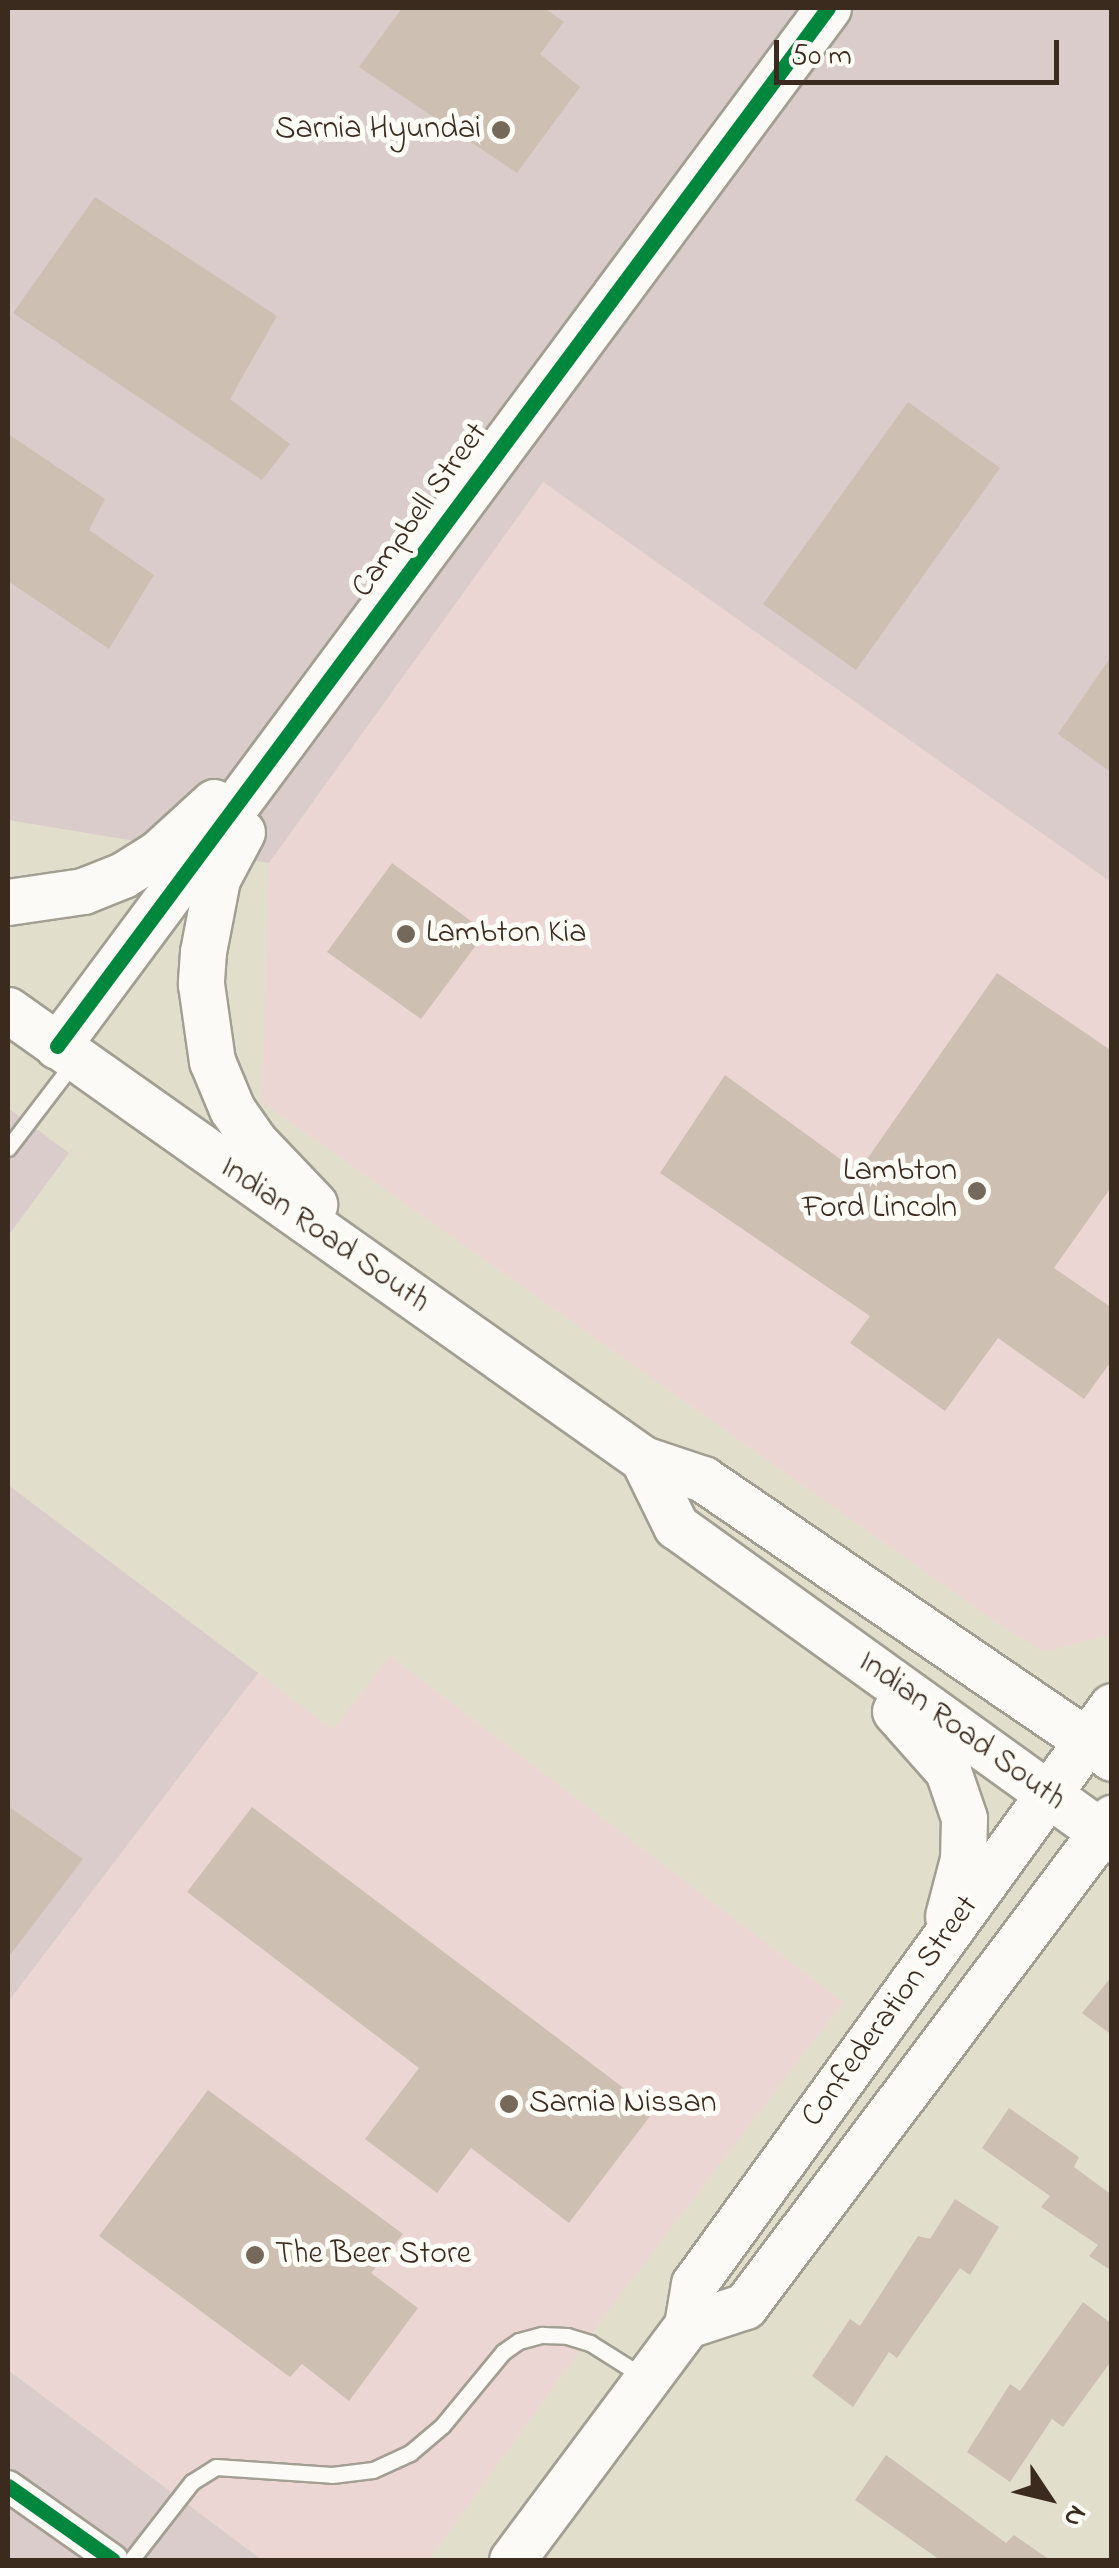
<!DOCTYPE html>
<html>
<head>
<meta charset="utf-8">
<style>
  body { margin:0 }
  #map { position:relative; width:1119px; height:2568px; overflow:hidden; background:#e2decc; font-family:"Indie Flower",sans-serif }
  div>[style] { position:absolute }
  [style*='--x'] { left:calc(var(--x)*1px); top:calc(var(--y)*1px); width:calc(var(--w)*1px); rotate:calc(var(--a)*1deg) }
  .built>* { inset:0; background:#ecd6d4 }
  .industrial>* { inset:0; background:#d9cccb }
  .building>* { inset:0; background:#cebfb3 }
  .roads { filter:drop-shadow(2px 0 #a29e92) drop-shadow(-2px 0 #a29e92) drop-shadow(0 2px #a29e92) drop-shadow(0 -2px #a29e92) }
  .lane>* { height:15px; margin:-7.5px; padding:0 7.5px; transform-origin:7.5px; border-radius:7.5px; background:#fbfaf7 }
  .street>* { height:30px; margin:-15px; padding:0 15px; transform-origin:15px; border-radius:15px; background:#fbfaf7 }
  .secondary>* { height:45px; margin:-22.5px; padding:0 22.5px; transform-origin:22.5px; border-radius:22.5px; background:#fbfaf7 }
  .cycleway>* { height:15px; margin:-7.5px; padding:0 7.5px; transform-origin:7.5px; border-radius:7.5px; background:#00873e }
  .dots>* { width:28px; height:28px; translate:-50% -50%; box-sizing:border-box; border:5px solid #fdfcf7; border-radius:50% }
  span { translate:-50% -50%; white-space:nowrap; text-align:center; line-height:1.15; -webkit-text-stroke:10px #fdfcf7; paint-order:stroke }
  .poi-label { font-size:32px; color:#3b2a1e }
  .right { translate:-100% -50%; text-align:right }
  .left { translate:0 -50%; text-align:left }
  .street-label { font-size:32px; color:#3b2a1e }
  .frame { position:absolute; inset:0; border:10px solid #3b2a1e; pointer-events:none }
  .north { position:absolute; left:999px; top:2448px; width:100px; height:100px; -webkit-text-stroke:8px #fdfcf7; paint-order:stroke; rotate:125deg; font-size:28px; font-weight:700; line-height:40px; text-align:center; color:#3b2a1e }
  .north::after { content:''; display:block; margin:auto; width:35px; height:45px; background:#3b2a1e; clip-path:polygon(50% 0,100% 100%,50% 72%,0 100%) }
  .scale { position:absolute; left:774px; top:40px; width:285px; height:45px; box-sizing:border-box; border:5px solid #3b2a1e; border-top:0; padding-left:12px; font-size:30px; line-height:35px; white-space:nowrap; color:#3b2a1e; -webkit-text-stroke:8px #fdfcf7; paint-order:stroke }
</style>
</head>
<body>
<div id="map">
  <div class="built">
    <i style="clip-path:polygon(543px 482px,1111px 879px,1111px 1634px,1044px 1652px,999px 1624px,262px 1102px,269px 863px)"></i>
    <i style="clip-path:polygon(390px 1656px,843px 2002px,603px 2318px,429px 2560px,262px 2560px,8px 2370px,8px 2002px,258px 1673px,333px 1730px)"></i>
  </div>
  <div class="industrial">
    <i style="clip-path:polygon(8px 8px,1111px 8px,1111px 882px,543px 482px,269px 863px,8px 820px)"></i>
    <i style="clip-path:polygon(8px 1108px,69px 1153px,8px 1236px)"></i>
    <i style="clip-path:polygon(8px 1485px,258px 1673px,8px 2002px)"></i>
    <i style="clip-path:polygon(8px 2370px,262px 2560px,8px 2560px)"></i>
  </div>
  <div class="building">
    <i style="clip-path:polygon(402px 8px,544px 8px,564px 22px,540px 54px,580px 87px,517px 173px,359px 67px)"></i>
    <i style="clip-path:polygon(95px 197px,277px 316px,230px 399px,290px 444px,262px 480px,13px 313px)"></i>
    <i style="clip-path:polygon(908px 402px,1000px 468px,856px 670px,763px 604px)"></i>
    <i style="clip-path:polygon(8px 434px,105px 499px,89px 530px,154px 575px,109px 649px,8px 581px)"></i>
    <i style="clip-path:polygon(1112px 655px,1112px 773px,1058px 734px)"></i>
    <i style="clip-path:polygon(392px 863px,486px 932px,421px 1019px,327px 952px)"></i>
    <i style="clip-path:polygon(997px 973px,1112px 1051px,1112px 1186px,1054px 1268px,1112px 1308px,1112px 1360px,1084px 1399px,998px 1338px,945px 1411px,850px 1343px,870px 1316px,660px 1173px,725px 1075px,858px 1172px)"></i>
    <i style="clip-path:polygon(8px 1806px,83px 1859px,8px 1958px)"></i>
    <i style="clip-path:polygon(252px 1807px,654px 2111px,569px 2223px,471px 2148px,437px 2193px,365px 2139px,419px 2068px,187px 1892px)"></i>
    <i style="clip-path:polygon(1112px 1976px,1112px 2035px,1082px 2013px)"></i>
    <i style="clip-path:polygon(208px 2090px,403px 2234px,371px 2273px,418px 2308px,349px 2401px,302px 2364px,290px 2377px,99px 2236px)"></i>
    <i style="clip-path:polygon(1009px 2108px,1079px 2157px,1074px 2167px,1112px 2195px,1112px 2271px,1089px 2256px,1098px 2245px,1041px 2207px,1050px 2196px,982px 2148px)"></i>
    <i style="clip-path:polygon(955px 2199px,999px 2227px,970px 2275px,960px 2268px,897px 2358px,889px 2352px,853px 2407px,812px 2376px,850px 2319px,860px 2326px,918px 2236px,930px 2239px)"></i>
    <i style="clip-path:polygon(1083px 2302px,1112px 2324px,1112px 2360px,1063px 2427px,1052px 2419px,1010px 2482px,967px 2452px,1010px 2384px,1020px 2391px)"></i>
    <i style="clip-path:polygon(886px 2455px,1006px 2543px,1014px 2535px,1050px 2560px,940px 2560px,855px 2500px)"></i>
  </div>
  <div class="roads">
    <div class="lane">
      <i style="--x:8;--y:1148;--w:107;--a:-52.6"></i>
      <i style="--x:131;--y:2560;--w:99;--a:-52"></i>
      <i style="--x:192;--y:2482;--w:28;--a:-32"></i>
      <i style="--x:216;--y:2467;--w:116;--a:3.9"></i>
      <i style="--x:332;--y:2475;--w:41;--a:-7"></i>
      <i style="--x:373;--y:2470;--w:41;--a:-24.7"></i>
      <i style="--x:410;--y:2453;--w:42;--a:-40.2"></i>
      <i style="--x:442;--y:2426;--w:96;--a:-50.5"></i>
      <i style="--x:503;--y:2352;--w:19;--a:-35"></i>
      <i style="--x:519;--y:2341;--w:24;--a:-15"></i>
      <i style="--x:542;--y:2335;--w:25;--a:2"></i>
      <i style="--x:567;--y:2336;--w:24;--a:17"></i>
      <i style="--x:590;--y:2343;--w:64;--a:32.2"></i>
    </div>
    <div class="street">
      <i style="--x:8;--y:2486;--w:128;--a:35.2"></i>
    </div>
    <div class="secondary">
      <i style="--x:242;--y:832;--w:53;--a:118"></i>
      <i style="--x:217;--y:879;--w:74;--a:100.9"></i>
      <i style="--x:203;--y:952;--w:32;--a:94"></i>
      <i style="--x:201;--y:984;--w:78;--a:81.9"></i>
      <i style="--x:212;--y:1061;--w:52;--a:67.4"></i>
      <i style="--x:232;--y:1109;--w:40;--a:55.1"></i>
      <i style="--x:255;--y:1142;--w:86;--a:46.4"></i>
      <i style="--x:8;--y:902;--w:76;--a:-8.3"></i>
      <i style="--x:83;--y:891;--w:43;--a:-21.8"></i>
      <i style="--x:123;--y:875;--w:40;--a:-32"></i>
      <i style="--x:157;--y:854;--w:77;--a:-42.4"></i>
      <i style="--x:8;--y:1010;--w:778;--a:35.26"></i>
      <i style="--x:643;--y:1459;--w:63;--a:18.4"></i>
      <i style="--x:703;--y:1479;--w:495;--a:34.3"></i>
      <i style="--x:57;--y:1046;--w:1293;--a:-53.4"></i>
      <i style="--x:643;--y:1459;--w:75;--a:63.8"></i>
      <i style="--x:676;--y:1526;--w:537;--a:35.76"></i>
      <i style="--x:895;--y:1711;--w:80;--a:48.5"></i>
      <i style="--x:948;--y:1771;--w:50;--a:71.2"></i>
      <i style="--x:964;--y:1818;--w:41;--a:91.4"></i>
      <i style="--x:963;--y:1859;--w:59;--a:104.7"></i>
      <i style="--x:687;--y:2325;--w:61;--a:-18.1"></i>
      <i style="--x:745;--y:2306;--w:611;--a:-53.06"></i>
      <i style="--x:512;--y:2560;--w:293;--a:-53.3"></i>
      <i style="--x:687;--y:2325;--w:42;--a:-80.3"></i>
      <i style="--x:694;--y:2284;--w:713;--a:-54.13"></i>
    </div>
  </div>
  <div class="cycleway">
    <i style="--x:57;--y:1046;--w:1293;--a:-53.4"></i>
    <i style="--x:8;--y:2486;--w:128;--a:35.2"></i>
  </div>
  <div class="dots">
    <i style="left:501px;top:130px;background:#75695b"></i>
    <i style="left:406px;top:934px;background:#75695b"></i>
    <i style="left:977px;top:1191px;background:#75695b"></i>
    <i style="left:509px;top:2104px;background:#75695b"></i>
    <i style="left:255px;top:2255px;background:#75695b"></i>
  </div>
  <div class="poi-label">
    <span class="right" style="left:481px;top:130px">Sarnia Hyundai</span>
    <span class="left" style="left:426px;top:934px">Lambton Kia</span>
    <span class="right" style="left:957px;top:1191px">Lambton<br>Ford Lincoln</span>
    <span class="left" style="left:529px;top:2104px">Sarnia Nissan</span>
    <span class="left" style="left:275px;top:2255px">The Beer Store</span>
  </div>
  <div class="street-label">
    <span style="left:421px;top:511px;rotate:-54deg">Campbell Street</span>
    <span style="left:324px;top:1236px;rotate:35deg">Indian Road South</span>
    <span style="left:961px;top:1732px;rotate:36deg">Indian Road South</span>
    <span style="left:891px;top:2012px;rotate:-54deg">Confederation Street</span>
  </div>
  <div class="frame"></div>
  <div class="north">N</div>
  <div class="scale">50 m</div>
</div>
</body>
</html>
